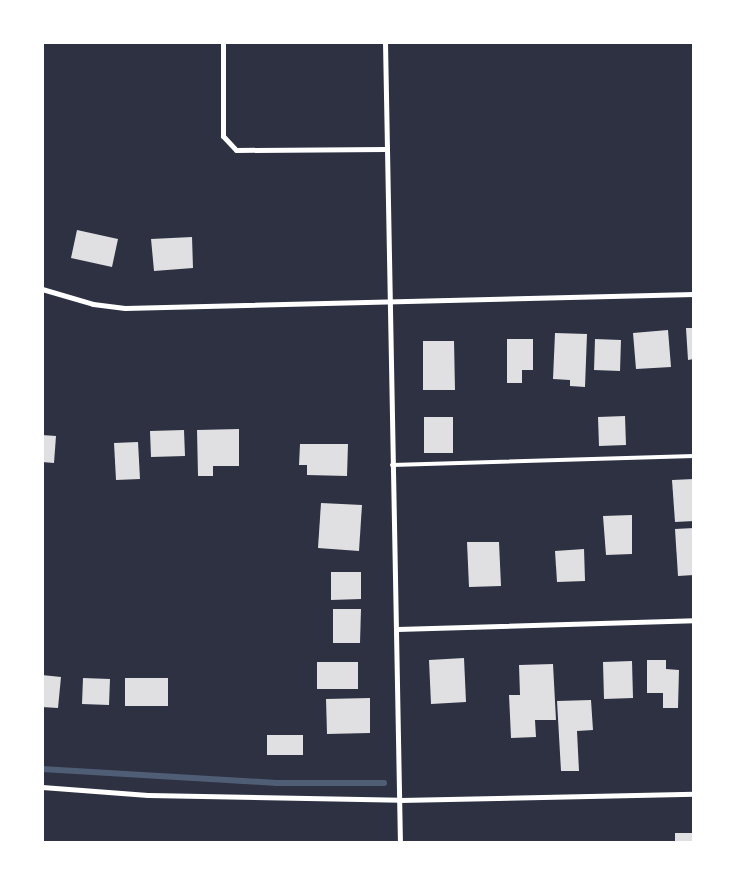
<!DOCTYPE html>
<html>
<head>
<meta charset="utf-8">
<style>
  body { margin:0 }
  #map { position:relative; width:736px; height:885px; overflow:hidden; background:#2d3142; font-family:"Noto Sans",sans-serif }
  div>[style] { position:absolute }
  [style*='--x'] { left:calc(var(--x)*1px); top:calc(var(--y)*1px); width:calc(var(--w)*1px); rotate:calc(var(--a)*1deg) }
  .stream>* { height:5.5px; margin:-2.75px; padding:0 2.75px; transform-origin:2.75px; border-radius:2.75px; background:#4f5d75 }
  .building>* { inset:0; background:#e0e0e3 }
  .service>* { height:4px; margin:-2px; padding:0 2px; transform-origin:2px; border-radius:2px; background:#fff }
  .minor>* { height:5px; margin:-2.5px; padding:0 2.5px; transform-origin:2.5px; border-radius:2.5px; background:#fff }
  span { translate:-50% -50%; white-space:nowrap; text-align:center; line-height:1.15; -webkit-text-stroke:4px #fff; paint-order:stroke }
  .frame { position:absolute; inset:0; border:44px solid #fff; pointer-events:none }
</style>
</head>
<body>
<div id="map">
  <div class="stream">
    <i style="--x:42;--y:769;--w:235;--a:3.4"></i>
    <i style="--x:277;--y:783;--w:107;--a:0"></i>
  </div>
  <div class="building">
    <i style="clip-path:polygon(77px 230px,118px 239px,112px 267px,71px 258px)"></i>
    <i style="clip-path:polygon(192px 237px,193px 268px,154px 271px,151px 239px)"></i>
    <i style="clip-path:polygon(686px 328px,694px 328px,694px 359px,688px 360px)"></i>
    <i style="clip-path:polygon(668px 330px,671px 367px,636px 369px,633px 333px)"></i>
    <i style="clip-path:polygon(555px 333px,587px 334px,585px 387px,570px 386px,570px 380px,553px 379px)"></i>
    <i style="clip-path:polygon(507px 339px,533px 339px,533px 370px,522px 370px,522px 383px,507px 383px)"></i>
    <i style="clip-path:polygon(595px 339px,621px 340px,620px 371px,594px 370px)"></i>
    <i style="clip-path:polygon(423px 341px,454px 341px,455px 390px,423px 390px)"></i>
    <i style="clip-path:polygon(625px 416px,626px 445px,599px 446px,598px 417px)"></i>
    <i style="clip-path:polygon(424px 417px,453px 417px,453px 453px,424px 453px)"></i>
    <i style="clip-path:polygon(239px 429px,239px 466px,213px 466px,213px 476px,198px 476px,197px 430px)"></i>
    <i style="clip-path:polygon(184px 430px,185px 456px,151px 457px,150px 431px)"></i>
    <i style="clip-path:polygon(42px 435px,56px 436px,54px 463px,42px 462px)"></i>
    <i style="clip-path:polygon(138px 442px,140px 479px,116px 480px,114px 443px)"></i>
    <i style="clip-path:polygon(300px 444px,348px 444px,347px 476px,307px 475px,307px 465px,299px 465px)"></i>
    <i style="clip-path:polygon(694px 479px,694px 521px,675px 522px,672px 480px)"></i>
    <i style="clip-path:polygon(321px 503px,362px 505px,359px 551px,318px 548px)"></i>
    <i style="clip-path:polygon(632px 515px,632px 554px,606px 555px,603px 516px)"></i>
    <i style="clip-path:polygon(694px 528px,694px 575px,678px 576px,675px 529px)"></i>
    <i style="clip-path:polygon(467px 542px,499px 542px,501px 586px,469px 587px)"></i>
    <i style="clip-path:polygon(584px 549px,585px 581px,557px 582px,555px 551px)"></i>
    <i style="clip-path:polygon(331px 572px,361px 572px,361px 599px,331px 600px)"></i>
    <i style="clip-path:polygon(333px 609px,361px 609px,360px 643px,333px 643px)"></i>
    <i style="clip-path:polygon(464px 658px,466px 702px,431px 704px,429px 660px)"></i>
    <i style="clip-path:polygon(647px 660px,666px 660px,666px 669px,679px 670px,678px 708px,663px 708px,663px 693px,647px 693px)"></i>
    <i style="clip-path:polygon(632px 661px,633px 698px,604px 699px,603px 662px)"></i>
    <i style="clip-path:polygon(317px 662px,358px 662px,358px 689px,317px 689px)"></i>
    <i style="clip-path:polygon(553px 664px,556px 720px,535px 720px,536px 737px,511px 738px,509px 695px,520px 695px,519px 665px)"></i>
    <i style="clip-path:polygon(42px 675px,61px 677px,58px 708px,42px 707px)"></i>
    <i style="clip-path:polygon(83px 678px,110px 679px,109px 705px,82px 704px)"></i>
    <i style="clip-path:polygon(125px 678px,168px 678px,168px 706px,125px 706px)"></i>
    <i style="clip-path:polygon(370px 698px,370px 733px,327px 734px,326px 699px)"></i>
    <i style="clip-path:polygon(591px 700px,593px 730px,577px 731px,579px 771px,561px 771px,557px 701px)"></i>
    <i style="clip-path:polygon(267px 735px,303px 735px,303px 755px,267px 755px)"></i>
    <i style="clip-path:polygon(675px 833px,694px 833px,694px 842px,675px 842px)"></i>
  </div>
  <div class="service">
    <i style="--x:392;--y:465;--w:302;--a:-1.7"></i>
  </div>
  <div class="minor">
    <i style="--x:223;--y:42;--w:94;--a:90"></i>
    <i style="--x:223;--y:136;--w:19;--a:47"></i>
    <i style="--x:236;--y:150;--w:149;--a:-0.4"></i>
    <i style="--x:385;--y:42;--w:800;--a:88.93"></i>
    <i style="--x:42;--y:289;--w:53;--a:16.4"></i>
    <i style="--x:93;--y:304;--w:32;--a:7"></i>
    <i style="--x:125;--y:308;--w:569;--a:-1.41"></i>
    <i style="--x:397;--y:629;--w:297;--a:-1.7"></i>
    <i style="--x:42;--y:787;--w:106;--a:4.3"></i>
    <i style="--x:148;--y:795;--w:252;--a:1.1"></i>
    <i style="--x:400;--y:800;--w:294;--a:-1.2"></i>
  </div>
  <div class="frame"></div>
</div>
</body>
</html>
